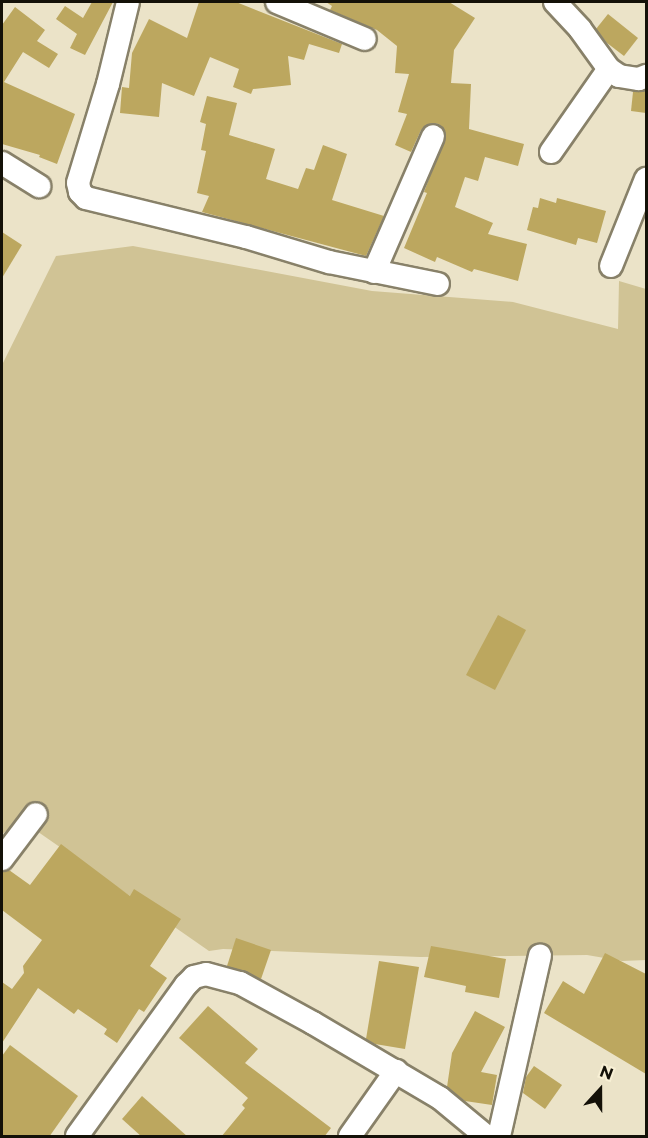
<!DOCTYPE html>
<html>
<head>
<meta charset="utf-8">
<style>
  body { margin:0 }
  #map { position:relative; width:648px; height:1138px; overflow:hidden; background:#ebe3c8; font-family:Montserrat,sans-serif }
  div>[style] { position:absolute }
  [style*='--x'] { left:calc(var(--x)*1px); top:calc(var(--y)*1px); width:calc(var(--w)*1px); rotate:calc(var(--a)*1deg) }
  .green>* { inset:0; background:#d0c395 }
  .building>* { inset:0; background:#bca75f }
  .roads { filter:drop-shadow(2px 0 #888169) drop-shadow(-2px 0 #888169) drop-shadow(0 2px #888169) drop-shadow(0 -2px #888169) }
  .minor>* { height:22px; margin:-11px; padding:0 11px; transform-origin:11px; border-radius:11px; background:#fff }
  span { translate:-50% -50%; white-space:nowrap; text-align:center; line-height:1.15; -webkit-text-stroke:6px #f8f0d5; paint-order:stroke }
  .frame { position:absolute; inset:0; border:3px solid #141108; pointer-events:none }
  .north { position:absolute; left:570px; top:1060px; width:60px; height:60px; -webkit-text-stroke:4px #f8f0d5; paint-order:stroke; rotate:21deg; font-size:16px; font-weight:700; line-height:24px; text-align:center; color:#141108 }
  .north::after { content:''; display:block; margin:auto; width:21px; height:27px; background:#141108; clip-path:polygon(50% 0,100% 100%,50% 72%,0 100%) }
</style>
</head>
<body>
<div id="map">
  <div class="green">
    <i style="clip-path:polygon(133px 246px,372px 291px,513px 302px,618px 329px,619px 281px,646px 289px,646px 960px,622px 961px,587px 955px,420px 957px,223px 949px,209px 951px,21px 820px,2px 834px,2px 365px,56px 256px)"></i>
  </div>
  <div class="building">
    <i style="clip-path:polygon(92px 2px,113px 2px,85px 55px,70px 48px,77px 34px,56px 19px,65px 6px,83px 18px)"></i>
    <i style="clip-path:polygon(199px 2px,236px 2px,342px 44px,339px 53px,309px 44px,304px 60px,288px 56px,291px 85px,253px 89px,251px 94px,233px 87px,239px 69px,210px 57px,194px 96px,162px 83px,159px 117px,120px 113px,122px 87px,129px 88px,132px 53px,149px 19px,187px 38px)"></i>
    <i style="clip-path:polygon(326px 2px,449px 2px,475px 18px,454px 50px,451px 83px,471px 84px,469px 129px,524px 144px,518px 166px,485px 157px,478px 181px,465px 177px,455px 207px,493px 223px,488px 234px,527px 244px,518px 281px,474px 269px,472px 272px,437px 257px,435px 262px,404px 248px,427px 193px,424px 192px,446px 134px,439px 124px,431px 123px,421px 130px,411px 152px,395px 145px,407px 114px,398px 112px,409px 74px,395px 73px,397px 46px,377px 30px,330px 10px,332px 6px)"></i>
    <i style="clip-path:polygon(15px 7px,45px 30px,37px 41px,58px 54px,49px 68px,23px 52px,4px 82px,75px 114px,57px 164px,39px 157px,40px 155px,2px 144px,2px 25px)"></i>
    <i style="clip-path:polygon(608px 14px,638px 38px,624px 56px,607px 43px,596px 29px)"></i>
    <i style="clip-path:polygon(646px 90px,646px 113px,631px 111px,633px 92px)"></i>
    <i style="clip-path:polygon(207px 96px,237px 103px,229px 135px,275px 149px,266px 179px,298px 189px,306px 168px,314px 170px,323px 145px,347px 154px,332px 200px,384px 216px,366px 256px,202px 212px,209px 196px,197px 193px,206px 151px,201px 150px,206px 124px,200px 122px)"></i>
    <i style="clip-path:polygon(540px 198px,556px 203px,557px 198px,606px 211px,597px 243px,578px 238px,576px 245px,527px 230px,533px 207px,538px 208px)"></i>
    <i style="clip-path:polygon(2px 232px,22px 245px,2px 278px)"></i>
    <i style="clip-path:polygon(498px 615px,526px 630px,495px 690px,466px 675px)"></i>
    <i style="clip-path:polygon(61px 844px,130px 896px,134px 889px,181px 919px,150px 966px,167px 978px,144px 1012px,139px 1009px,117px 1043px,104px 1034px,107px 1029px,78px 1009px,74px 1014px,38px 988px,2px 1043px,2px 982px,12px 989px,24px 973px,23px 966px,42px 940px,2px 910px,2px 872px,9px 870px,30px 885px)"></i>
    <i style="clip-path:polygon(236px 938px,271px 950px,261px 979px,227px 966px)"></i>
    <i style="clip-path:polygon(431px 946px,506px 959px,499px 998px,465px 992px,466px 986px,424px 977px)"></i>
    <i style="clip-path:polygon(605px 953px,646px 974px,646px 1074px,544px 1013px,563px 981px,584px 994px)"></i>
    <i style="clip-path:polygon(379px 961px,419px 967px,405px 1049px,375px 1044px,366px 1039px)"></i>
    <i style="clip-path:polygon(208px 1006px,258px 1049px,245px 1063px,331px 1128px,324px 1137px,221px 1137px,245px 1108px,242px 1105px,248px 1098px,179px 1038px)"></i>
    <i style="clip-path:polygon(475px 1011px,505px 1027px,481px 1072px,497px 1075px,492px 1105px,465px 1101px,447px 1087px,452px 1053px)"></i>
    <i style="clip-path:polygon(10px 1045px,78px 1096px,49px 1137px,2px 1137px,2px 1056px)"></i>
    <i style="clip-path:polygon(534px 1066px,562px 1085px,545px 1109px,523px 1093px,526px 1077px)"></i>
    <i style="clip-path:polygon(142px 1096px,188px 1137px,142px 1137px,122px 1119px)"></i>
  </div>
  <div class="roads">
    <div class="minor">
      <i style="--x:128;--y:2;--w:84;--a:103.7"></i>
      <i style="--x:108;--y:84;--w:103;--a:106.9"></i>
      <i style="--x:78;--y:183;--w:9;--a:77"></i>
      <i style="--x:80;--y:192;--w:8;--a:45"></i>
      <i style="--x:86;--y:198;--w:165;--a:13.7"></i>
      <i style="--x:246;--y:237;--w:87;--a:16.8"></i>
      <i style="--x:329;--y:262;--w:111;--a:11.4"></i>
      <i style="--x:277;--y:2;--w:95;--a:22.8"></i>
      <i style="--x:555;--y:2;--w:37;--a:47"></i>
      <i style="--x:580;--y:29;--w:49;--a:54.1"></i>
      <i style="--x:609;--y:69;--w:12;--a:35"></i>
      <i style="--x:619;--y:76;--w:20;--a:9"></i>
      <i style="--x:639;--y:79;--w:8;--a:-23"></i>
      <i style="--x:551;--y:152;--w:101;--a:-55.1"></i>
      <i style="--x:2;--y:163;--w:44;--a:31.9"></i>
      <i style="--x:611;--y:266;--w:94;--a:-68.1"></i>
      <i style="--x:374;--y:272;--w:148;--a:-66.5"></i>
      <i style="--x:2;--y:859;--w:56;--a:-52.9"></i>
      <i style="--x:77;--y:1136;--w:186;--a:-54.2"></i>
      <i style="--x:186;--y:985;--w:11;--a:-45"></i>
      <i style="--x:194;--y:977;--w:12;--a:-14"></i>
      <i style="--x:206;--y:974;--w:35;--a:15"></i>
      <i style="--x:240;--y:983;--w:83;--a:28.7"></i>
      <i style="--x:313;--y:1023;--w:147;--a:30.6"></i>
      <i style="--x:440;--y:1098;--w:60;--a:39.6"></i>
      <i style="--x:350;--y:1136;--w:80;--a:-54.7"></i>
      <i style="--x:499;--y:1136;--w:185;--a:-77.2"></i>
    </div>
  </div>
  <div class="frame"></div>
  <div class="north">N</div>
</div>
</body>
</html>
